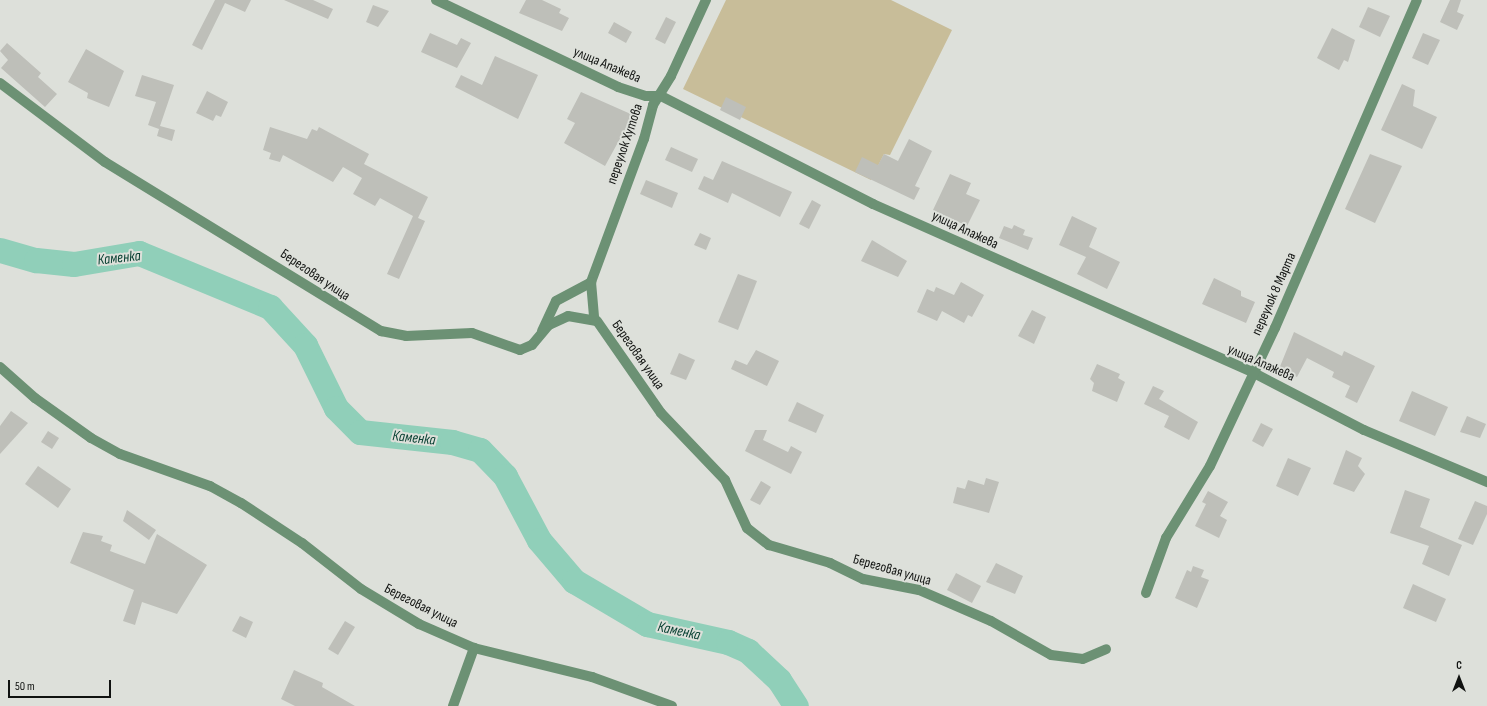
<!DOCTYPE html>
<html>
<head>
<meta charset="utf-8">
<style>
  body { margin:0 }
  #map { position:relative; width:1487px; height:706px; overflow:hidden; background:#dde0da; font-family:"Sofia Sans Condensed",sans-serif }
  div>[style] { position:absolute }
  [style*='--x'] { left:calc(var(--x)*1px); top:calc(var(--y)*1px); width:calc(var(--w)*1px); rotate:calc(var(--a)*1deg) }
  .green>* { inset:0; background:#c8bd99 }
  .river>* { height:25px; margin:-12.5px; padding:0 12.5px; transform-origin:12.5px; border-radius:12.5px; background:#90cfb9 }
  .building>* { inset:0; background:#bebfb9 }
  .minor>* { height:10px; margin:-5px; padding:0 5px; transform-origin:5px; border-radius:5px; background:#6c9174 }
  span { translate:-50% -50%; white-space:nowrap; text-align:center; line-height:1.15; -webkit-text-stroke:4px #dde0da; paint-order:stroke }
  .street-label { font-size:14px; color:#101210 }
  .water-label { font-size:15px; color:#094133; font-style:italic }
  .north { position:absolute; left:1439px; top:658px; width:40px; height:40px; -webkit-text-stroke:3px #dde0da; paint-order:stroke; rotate:0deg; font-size:11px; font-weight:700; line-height:16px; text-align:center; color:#101210 }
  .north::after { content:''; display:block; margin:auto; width:14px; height:18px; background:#101210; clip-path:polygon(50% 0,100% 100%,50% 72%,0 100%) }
  .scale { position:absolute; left:8px; top:680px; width:103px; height:18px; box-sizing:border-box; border:2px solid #101210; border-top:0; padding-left:5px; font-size:12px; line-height:14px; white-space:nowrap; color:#101210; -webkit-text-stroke:3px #dde0da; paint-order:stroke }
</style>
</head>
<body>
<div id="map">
  <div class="green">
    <i style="clip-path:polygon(726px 0,891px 0,952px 30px,890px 155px,884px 154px,871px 180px,683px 89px)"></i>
  </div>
  <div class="river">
    <i style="--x:0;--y:250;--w:37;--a:16"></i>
    <i style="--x:36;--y:260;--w:38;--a:6"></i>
    <i style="--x:74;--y:264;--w:66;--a:-9.6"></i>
    <i style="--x:139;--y:253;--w:142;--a:22.4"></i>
    <i style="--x:270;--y:307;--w:52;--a:47.4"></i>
    <i style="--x:305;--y:345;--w:70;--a:63.8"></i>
    <i style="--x:336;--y:408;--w:34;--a:45"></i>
    <i style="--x:360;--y:432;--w:93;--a:6.2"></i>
    <i style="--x:452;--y:442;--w:29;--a:16"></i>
    <i style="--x:480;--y:450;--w:36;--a:46"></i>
    <i style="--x:505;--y:476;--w:72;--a:62"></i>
    <i style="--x:539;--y:540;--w:54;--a:49.5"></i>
    <i style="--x:574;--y:581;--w:85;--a:30.5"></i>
    <i style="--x:647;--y:624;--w:83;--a:12.5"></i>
    <i style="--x:728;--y:642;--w:22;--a:24"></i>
    <i style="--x:748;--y:651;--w:42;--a:43.1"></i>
    <i style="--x:779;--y:680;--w:31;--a:57"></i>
  </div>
  <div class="building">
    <i style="clip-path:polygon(215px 0,251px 0,245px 12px,225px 3px,202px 50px,192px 45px)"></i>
    <i style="clip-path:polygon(284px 0,313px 0,333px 9px,328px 19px)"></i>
    <i style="clip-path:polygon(526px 0,542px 0,561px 9px,559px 13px,569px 18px,562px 31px,519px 13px)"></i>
    <i style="clip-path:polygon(1450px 0,1461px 0,1457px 12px,1464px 15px,1457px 30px,1440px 22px)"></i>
    <i style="clip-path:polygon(373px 5px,389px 11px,378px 27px,366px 22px)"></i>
    <i style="clip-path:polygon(1368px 7px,1390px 16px,1380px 37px,1359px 27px)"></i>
    <i style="clip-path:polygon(666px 17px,676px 22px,665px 44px,655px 39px)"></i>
    <i style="clip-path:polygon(614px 22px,632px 32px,626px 43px,608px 33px)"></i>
    <i style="clip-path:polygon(1332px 28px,1355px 40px,1348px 62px,1344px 60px,1339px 70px,1317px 58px)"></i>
    <i style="clip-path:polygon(430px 33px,457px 45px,461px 38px,471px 43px,457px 68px,421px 52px)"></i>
    <i style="clip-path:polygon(1423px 33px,1440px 40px,1428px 65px,1412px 58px)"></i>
    <i style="clip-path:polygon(7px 43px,41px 73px,38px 77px,57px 94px,45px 107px,1px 68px,8px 60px,0 51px)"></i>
    <i style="clip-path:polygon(86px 49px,124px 71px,109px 107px,87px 98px,88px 93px,68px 82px)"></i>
    <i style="clip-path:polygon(495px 56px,538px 75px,518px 119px,455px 87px,461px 75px,482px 85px)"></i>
    <i style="clip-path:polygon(142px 75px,174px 85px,160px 126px,175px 130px,172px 141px,157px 136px,159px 129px,148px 125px,156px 102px,135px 96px)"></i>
    <i style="clip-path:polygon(1402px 84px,1415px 90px,1413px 106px,1437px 117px,1422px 149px,1381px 130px)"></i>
    <i style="clip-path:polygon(207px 91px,228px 102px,221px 117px,216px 115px,213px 121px,196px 113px)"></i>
    <i style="clip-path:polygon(581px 92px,633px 115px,605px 166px,564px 143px,575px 123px,567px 119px)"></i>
    <i style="clip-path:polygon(726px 97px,746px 107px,740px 120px,720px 110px)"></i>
    <i style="clip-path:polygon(270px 127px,307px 139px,312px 129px,317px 131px,319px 127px,369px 154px,364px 164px,428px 197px,418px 218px,425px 221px,399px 279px,387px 274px,413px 216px,380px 198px,375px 206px,353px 194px,362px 178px,343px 167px,333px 182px,283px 155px,280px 162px,269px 159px,271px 153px,263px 150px)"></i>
    <i style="clip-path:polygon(909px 139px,932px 151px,915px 186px,920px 188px,914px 200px,855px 172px,862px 157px,878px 165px,884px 154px,898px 161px)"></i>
    <i style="clip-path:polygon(671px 147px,698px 159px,692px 172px,665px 160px)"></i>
    <i style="clip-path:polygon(1370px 154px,1402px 166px,1375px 223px,1345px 209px)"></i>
    <i style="clip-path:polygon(722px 161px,792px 192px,780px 217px,732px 193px,728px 203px,698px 189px,704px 176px,713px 180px)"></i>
    <i style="clip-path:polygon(950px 174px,971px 183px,966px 194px,980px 200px,967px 226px,933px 210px)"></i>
    <i style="clip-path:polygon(646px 180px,678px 193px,672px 208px,640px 194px)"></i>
    <i style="clip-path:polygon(812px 200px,821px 205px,809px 229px,799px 224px)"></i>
    <i style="clip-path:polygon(1072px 216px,1097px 228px,1089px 247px,1120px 262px,1107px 289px,1077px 274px,1086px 257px,1059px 245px)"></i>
    <i style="clip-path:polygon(1014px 225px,1025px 230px,1023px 235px,1033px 238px,1028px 250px,999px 238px,1004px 226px,1012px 229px)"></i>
    <i style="clip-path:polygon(700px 233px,711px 238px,706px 250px,694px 245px)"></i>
    <i style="clip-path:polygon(872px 240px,907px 261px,898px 277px,861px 261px)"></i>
    <i style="clip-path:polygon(738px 274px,757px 281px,738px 330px,718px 322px)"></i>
    <i style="clip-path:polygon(1214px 278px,1241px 291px,1241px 296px,1255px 302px,1246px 323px,1202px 304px)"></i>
    <i style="clip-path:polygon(961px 282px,984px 295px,972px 317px,968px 315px,964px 323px,942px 311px,937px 321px,917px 312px,927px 289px,934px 292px,936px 287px,954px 295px)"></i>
    <i style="clip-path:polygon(1032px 310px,1046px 317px,1034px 344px,1018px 336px)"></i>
    <i style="clip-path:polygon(1294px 332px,1342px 356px,1344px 351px,1375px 366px,1357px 403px,1345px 397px,1350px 386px,1332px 377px,1334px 372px,1307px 358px,1297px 377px,1279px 369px)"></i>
    <i style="clip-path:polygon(756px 350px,779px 361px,767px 386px,731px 369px,735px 360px,747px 365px)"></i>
    <i style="clip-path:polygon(679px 353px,695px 360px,686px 380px,670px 374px)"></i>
    <i style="clip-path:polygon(1097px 364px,1120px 374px,1118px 378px,1125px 382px,1117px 402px,1092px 391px,1094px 383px,1090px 379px)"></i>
    <i style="clip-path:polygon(1153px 386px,1164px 391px,1159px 399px,1198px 422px,1189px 440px,1164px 427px,1169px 416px,1144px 404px)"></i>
    <i style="clip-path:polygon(1412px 391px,1448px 407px,1435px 436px,1399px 421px)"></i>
    <i style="clip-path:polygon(797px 402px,824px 415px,816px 433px,788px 421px)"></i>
    <i style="clip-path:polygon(11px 411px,28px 423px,0 454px,0 426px)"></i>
    <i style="clip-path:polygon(1467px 416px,1486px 424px,1480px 438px,1460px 432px)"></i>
    <i style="clip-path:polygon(1261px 423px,1273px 429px,1263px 447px,1252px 441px)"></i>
    <i style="clip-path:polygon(755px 430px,767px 430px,763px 440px,788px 452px,791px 446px,802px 452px,791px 474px,745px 451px)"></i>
    <i style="clip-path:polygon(48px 431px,59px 438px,52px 449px,41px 442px)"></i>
    <i style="clip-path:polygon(1346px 450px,1362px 458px,1358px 466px,1365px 474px,1354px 492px,1333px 484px)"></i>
    <i style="clip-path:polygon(1288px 458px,1311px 468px,1298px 496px,1276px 486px)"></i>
    <i style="clip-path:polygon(38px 466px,71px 489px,58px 508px,25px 484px)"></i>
    <i style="clip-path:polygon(986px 478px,999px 482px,989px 513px,953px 503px,957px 487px,965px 489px,968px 480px,984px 485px)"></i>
    <i style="clip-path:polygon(761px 481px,771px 487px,760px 505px,750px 500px)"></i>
    <i style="clip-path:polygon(1405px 490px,1430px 499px,1420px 527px,1462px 545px,1449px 576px,1422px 564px,1429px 546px,1390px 533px)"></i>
    <i style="clip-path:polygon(1208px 491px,1228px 502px,1220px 516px,1227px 520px,1219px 538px,1195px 526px,1206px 504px,1202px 502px)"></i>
    <i style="clip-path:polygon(1475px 501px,1487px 506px,1487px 514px,1473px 545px,1458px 539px)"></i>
    <i style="clip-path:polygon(127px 510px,156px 530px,149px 540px,123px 521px)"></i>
    <i style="clip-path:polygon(83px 532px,103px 536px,101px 541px,112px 545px,110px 551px,145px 564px,157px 534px,207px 565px,177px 614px,142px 602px,135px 625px,123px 621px,134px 590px,70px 563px)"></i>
    <i style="clip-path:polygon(996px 563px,1023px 576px,1015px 594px,986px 582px)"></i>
    <i style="clip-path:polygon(1193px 566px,1204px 570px,1201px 577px,1209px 580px,1197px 608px,1175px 598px,1187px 570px,1191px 572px)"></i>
    <i style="clip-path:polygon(956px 573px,981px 586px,972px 603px,947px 590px)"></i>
    <i style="clip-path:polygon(1413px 584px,1446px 599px,1436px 622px,1403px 608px)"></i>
    <i style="clip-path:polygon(240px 616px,253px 622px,246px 638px,232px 631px)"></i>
    <i style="clip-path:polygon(345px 621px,355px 627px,338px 655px,328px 649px)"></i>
    <i style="clip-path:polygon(294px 670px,323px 683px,322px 687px,355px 706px,295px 706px,281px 699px)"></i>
  </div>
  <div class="minor">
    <i style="--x:436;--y:0;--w:202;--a:25.5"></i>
    <i style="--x:618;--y:87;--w:29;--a:18"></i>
    <i style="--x:646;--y:96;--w:15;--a:0"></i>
    <i style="--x:661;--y:96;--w:238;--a:27"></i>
    <i style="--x:873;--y:204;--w:417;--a:23.9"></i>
    <i style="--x:1254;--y:373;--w:124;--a:27.4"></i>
    <i style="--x:1364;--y:430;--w:134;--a:22.9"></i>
    <i style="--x:0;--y:83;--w:131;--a:37"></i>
    <i style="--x:105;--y:162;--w:324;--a:31.5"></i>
    <i style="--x:381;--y:331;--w:25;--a:11"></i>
    <i style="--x:406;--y:336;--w:66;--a:-2.6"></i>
    <i style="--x:472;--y:333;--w:51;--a:19.5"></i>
    <i style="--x:520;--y:350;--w:13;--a:-23"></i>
    <i style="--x:532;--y:345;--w:26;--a:-50"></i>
    <i style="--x:549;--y:325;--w:21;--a:-25"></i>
    <i style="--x:568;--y:316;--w:29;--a:10"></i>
    <i style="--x:597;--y:321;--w:112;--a:55.2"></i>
    <i style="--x:661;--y:413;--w:93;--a:46.3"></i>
    <i style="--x:725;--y:480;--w:53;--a:65.4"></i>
    <i style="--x:747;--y:528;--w:28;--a:38"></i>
    <i style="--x:769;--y:545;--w:64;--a:16.4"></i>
    <i style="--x:830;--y:563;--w:37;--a:26"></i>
    <i style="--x:863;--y:579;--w:57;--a:11.1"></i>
    <i style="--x:919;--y:590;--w:78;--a:23.3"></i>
    <i style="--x:991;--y:621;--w:69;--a:29.5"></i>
    <i style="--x:1051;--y:655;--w:32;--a:7"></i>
    <i style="--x:1083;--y:659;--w:25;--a:-23"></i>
    <i style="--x:591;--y:282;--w:153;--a:-69.7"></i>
    <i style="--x:644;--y:139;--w:35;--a:-75"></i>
    <i style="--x:653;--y:105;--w:34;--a:-58"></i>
    <i style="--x:671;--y:76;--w:84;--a:-65.3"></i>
    <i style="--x:542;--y:331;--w:33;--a:-65"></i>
    <i style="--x:556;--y:301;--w:40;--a:-28"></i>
    <i style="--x:591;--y:282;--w:38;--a:85"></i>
    <i style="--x:0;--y:367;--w:47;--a:41.5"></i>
    <i style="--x:35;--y:398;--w:69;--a:35.5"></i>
    <i style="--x:91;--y:438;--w:33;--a:29"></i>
    <i style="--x:120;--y:454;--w:96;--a:19.6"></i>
    <i style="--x:210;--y:486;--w:35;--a:29"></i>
    <i style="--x:241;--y:503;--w:73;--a:33.3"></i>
    <i style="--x:302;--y:543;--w:75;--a:37.9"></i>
    <i style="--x:361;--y:589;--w:68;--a:31.1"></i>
    <i style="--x:419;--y:624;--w:60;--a:23.6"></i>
    <i style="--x:474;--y:648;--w:122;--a:13.8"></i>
    <i style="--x:592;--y:677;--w:85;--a:19.9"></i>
    <i style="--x:1146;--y:593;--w:59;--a:-70"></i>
    <i style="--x:1166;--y:538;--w:84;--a:-58.6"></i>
    <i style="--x:1210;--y:466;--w:153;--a:-64.8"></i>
    <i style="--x:1275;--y:328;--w:357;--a:-66.6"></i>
    <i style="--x:453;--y:706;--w:62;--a:-70.1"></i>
  </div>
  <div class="street-label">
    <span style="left:607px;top:65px;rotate:23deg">улица Апажева</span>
    <span style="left:625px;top:144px;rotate:-71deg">переулок Хутова</span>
    <span style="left:965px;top:230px;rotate:25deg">улица Апажева</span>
    <span style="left:315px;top:275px;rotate:34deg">Береговая улица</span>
    <span style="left:1274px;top:294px;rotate:-66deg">переулок 8 Марта</span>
    <span style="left:638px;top:355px;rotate:55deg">Береговая улица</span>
    <span style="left:1261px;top:363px;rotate:24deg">улица Апажева</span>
    <span style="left:892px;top:570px;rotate:16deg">Береговая улица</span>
    <span style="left:421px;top:606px;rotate:27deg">Береговая улица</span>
  </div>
  <div class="water-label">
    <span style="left:119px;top:258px;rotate:-6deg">Каменка</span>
    <span style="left:414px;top:438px;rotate:6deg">Каменка</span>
    <span style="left:679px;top:631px;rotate:12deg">Каменка</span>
  </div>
  <div class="north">С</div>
  <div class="scale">50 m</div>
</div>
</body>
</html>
